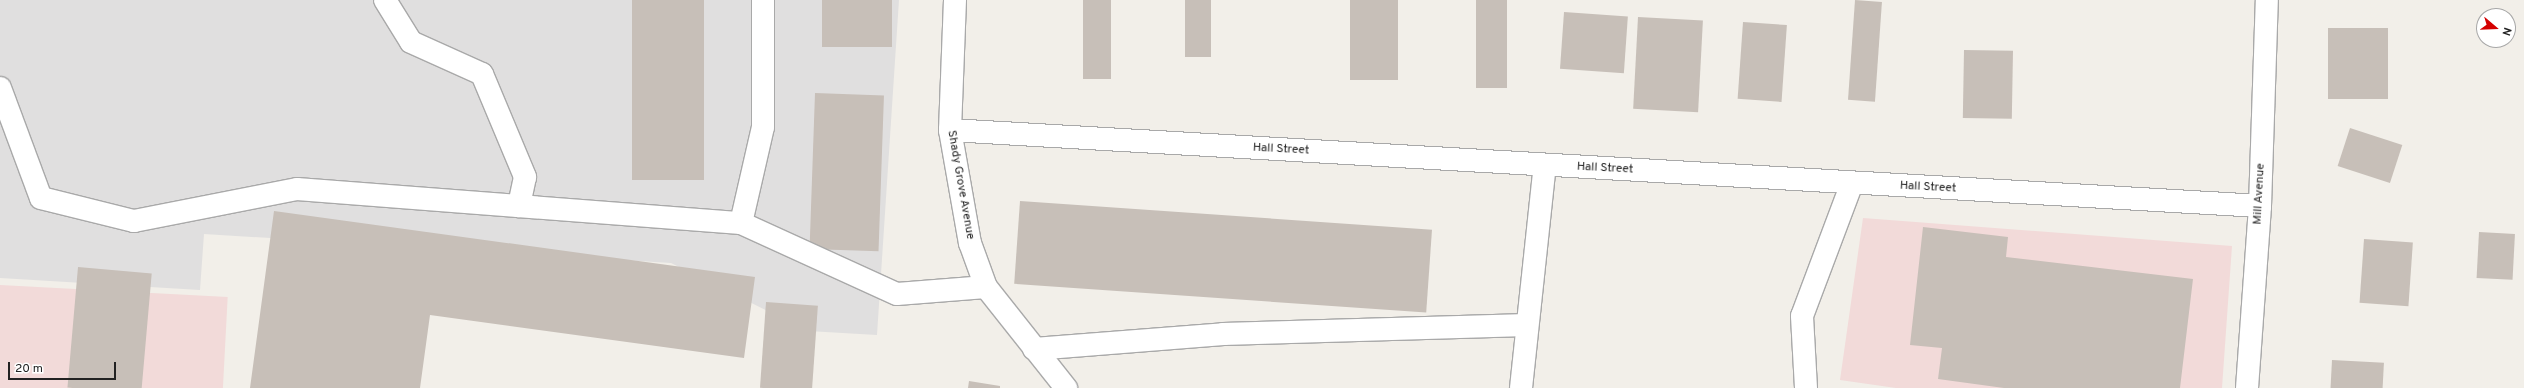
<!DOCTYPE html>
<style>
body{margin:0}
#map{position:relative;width:2524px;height:388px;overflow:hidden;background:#f2efe9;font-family:Overpass,sans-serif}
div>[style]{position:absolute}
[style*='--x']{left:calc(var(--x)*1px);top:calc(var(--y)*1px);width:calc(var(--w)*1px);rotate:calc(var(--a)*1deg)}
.residential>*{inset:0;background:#e0dfdf}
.commercial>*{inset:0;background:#f2dad9;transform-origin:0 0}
.building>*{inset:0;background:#c7bfb8;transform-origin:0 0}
.roads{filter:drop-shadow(1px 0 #a9a9a9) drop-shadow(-1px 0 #a9a9a9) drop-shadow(0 1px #a9a9a9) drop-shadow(0 -1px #a9a9a9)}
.minor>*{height:22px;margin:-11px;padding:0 11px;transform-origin:11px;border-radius:11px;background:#fff}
span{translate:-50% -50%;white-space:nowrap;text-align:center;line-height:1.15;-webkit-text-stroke:3px #fff;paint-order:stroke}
.street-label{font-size:12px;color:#222}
.north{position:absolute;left:2476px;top:8px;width:40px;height:40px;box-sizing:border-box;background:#fff;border:1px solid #a7a7a7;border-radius:50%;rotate:109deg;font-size:11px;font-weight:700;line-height:16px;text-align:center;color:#222}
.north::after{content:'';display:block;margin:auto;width:14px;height:18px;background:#d40000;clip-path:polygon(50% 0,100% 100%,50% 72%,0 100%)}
.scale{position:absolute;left:8px;top:362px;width:108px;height:18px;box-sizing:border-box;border:2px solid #222;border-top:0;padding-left:5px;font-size:12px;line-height:14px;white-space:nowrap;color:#222;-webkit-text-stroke:3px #fff;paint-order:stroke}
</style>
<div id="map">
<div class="residential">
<i style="clip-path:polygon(0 0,899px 0,877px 335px,808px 331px,671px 263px,204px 234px,200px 290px,0 278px)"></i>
</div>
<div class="commercial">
<i style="clip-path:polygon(1863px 218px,2232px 246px,2222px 388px,1896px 388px,1840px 380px)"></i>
<i style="left:0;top:285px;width:228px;height:103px;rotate:3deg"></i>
</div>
<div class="building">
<i style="left:632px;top:0;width:72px;height:180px"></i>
<i style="left:822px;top:0;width:70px;height:47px"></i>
<i style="left:1083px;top:0;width:28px;height:79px"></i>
<i style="left:1185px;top:0;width:26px;height:57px"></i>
<i style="left:1350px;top:0;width:48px;height:80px"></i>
<i style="left:1476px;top:0;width:31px;height:88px"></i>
<i style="left:1855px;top:0;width:27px;height:100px;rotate:4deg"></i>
<i style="left:1564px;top:12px;width:64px;height:57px;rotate:4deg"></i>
<i style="left:1638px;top:17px;width:65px;height:92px;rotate:3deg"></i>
<i style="left:1743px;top:22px;width:44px;height:77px;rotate:4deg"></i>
<i style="left:2328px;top:28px;width:60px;height:71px"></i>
<i style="left:1964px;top:50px;width:49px;height:68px;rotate:1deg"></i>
<i style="left:815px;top:93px;width:69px;height:156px;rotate:2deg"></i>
<i style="left:2350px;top:128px;width:55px;height:40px;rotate:18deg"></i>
<i style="left:1020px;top:201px;width:413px;height:83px;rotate:4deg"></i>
<i style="clip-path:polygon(274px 211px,755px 277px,744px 358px,430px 315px,420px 388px,250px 388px)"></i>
<i style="clip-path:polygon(1923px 227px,2008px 237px,2006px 257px,2193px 279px,2180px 388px,2004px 388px,1938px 379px,1942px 348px,1910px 345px)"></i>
<i style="left:2479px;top:232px;width:36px;height:46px;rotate:3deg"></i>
<i style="left:2364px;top:239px;width:49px;height:64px;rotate:4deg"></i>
<i style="left:78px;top:267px;width:74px;height:121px;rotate:5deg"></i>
<i style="left:766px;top:302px;width:52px;height:86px;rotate:4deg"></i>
<i style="left:2332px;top:360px;width:52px;height:28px;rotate:3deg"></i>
<i style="clip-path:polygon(969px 381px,1000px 386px,1000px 388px,968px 388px)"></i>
</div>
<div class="roads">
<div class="minor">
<i style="--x:385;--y:0;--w:49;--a:58.2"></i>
<i style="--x:411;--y:42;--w:78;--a:24.3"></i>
<i style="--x:482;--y:74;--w:112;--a:67.3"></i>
<i style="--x:525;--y:177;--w:30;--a:102"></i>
<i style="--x:955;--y:0;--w:130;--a:92.2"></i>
<i style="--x:950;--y:130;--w:115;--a:80"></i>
<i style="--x:970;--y:243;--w:47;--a:70"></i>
<i style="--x:986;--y:287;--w:129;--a:51.6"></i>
<i style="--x:0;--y:88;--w:117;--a:69.6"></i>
<i style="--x:41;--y:198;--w:96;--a:13.9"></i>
<i style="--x:134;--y:221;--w:166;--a:-11.1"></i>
<i style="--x:297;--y:189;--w:445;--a:4.4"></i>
<i style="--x:741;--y:223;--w:171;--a:24.5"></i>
<i style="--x:897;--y:294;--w:89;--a:-4.5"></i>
<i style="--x:950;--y:130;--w:1312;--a:3.32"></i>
<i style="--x:741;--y:223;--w:98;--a:-77.1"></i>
<i style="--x:763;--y:127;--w:127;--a:-90"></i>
<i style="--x:1034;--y:349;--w:190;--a:-4.5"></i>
<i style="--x:1223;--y:334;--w:304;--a:-1.7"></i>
<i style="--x:1521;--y:388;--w:224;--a:-83.9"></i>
<i style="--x:1806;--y:388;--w:72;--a:-93.2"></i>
<i style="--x:1802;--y:316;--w:142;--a:-69.4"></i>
<i style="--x:2247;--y:388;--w:182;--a:-85.9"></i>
<i style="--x:2260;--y:206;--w:206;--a:-88.1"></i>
</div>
</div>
<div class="street-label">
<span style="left:1281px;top:150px;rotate:3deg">Hall Street</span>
<span style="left:1605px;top:169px;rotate:3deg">Hall Street</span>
<span style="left:960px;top:185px;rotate:80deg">Shady Grove Avenue</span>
<span style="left:1928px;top:188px;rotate:3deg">Hall Street</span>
<span style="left:2260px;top:194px;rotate:-87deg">Mill Avenue</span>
</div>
<div class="north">N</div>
<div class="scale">20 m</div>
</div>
